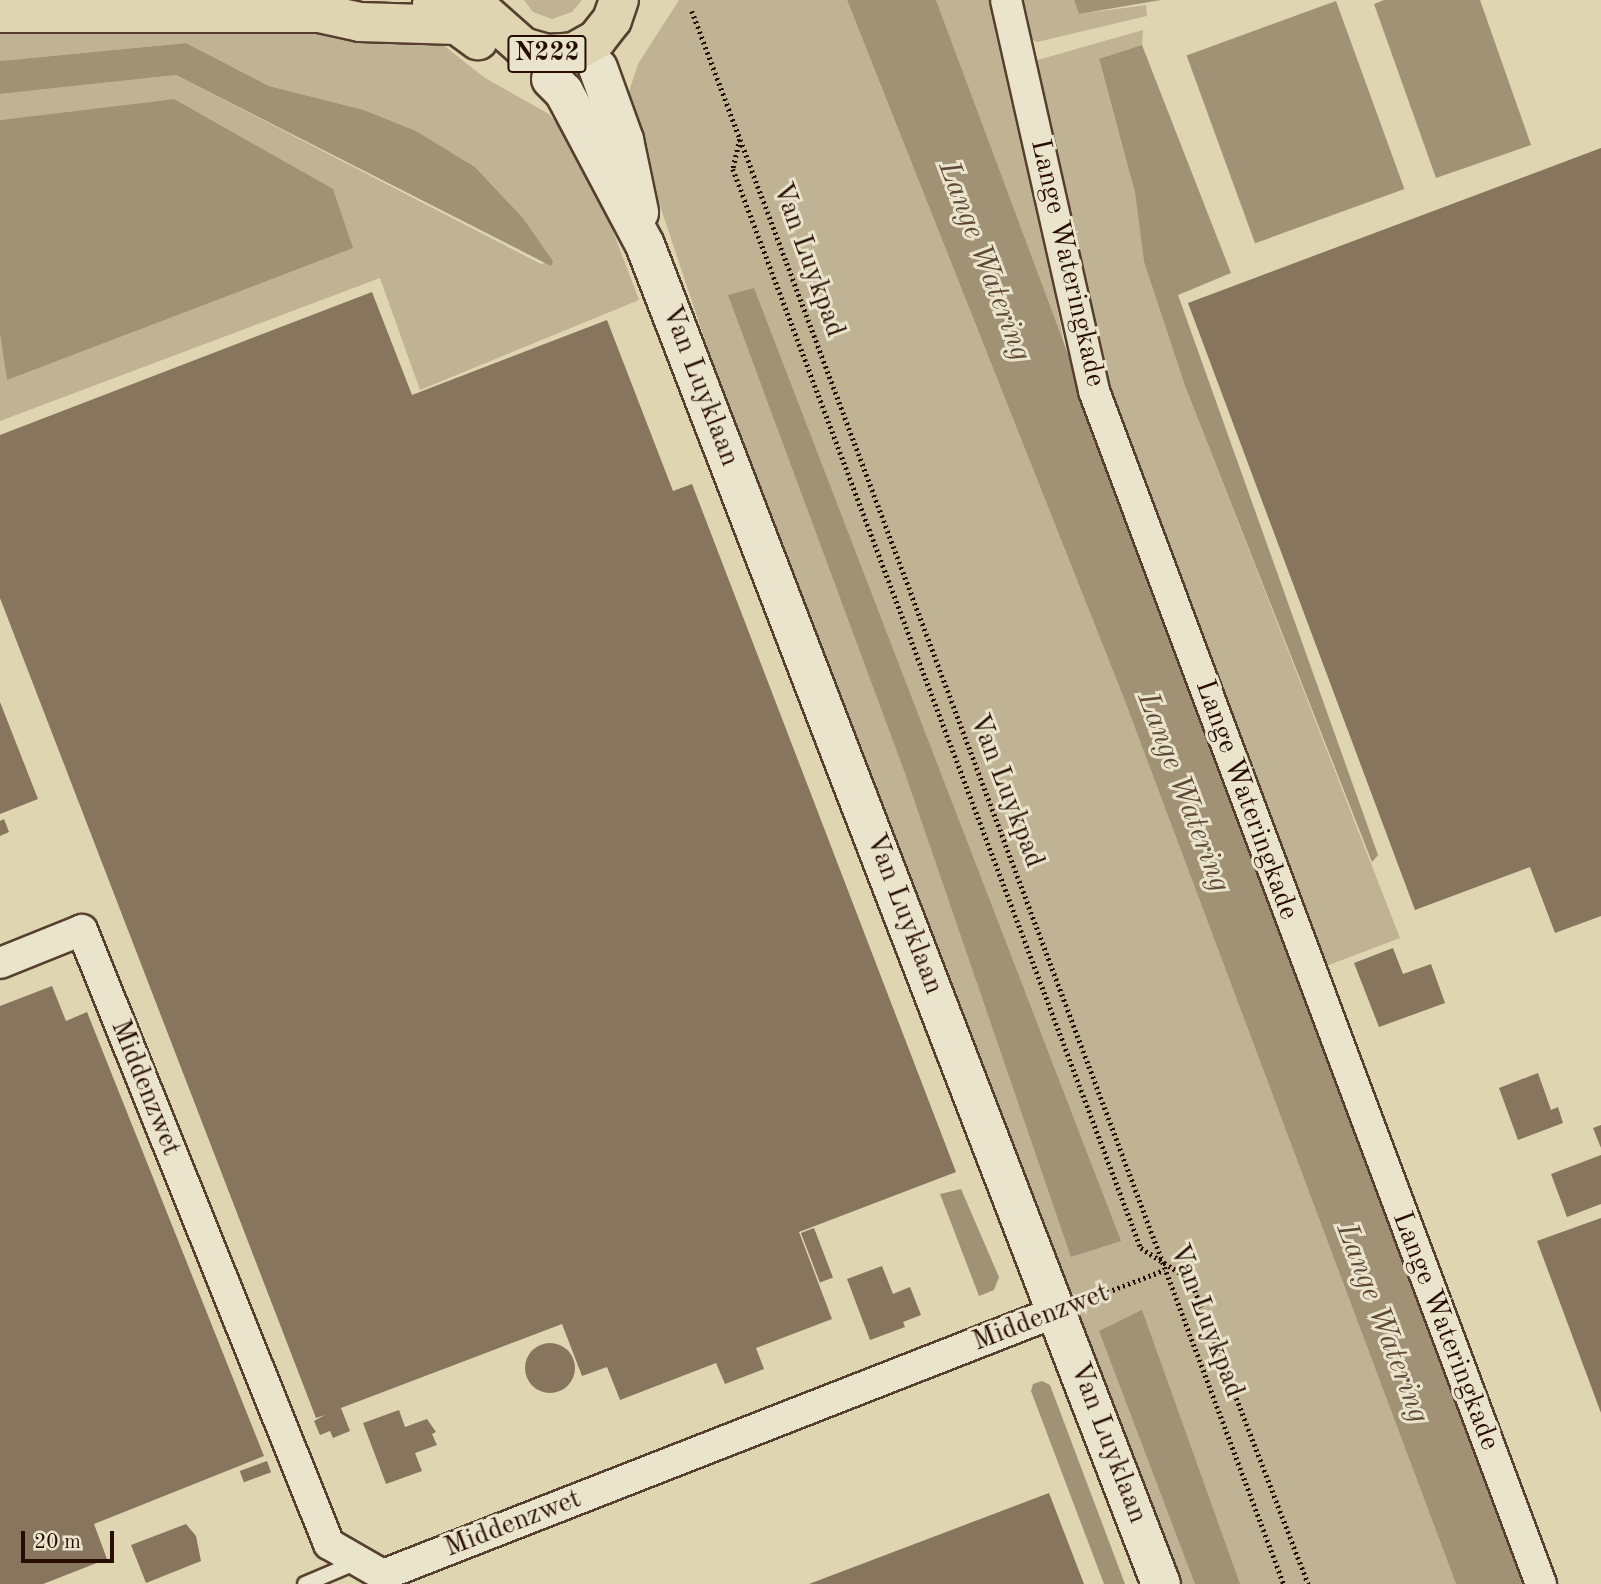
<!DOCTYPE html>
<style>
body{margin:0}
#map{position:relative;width:1601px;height:1584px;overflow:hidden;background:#dfd5b0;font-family:"Old Standard TT",serif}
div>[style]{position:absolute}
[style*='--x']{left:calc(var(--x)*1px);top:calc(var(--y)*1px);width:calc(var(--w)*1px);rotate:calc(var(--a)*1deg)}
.green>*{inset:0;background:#c0b393}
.water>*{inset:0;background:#a19175;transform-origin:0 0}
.building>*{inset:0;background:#88755d;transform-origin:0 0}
.round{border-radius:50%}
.path>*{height:4.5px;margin-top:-2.25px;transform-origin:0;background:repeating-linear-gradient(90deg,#290d03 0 2px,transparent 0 5.5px)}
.roads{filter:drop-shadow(2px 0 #563f2e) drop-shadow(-2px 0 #563f2e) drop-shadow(0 2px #563f2e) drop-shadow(0 -2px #563f2e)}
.lane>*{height:14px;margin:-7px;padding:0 7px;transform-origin:7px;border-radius:7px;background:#eae4cc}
.street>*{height:30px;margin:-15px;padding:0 15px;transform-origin:15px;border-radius:15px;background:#eae4cc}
.secondary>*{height:38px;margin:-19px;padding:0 19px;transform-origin:19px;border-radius:19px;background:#eae4cc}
.primary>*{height:38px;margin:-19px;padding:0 19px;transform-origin:19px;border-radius:19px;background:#dfd5b0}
span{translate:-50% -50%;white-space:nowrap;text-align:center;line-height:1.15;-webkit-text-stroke:6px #eae4cc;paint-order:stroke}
.shield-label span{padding:2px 5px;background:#eae4cc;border:2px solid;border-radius:5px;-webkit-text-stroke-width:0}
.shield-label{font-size:26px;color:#290d03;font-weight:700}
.street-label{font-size:28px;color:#290d03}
.water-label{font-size:30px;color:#5f4836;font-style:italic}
.scale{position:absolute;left:21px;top:1531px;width:93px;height:32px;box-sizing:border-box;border:4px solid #290d03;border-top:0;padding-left:9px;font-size:21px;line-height:24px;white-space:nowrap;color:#290d03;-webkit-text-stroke:5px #eae4cc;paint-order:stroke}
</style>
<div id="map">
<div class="green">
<i style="clip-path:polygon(524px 0,582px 0,572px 12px,552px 19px,533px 12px)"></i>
<i style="clip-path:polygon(679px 0,847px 0,1123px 696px,1456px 1584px,1167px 1584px,734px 427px,630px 116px,627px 98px,638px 64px)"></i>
<i style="clip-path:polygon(936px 0,997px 0,1068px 363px,1012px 208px)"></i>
<i style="clip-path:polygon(1019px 0,1074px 0,1079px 14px,1146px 5px,1147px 16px,1037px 42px,1027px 37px)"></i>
<i style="clip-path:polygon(0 28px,415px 36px,438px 41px,485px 78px,549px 114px,567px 136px,605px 210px,639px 300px,420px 390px,380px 278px,0 421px,0 334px,7px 379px,174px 99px,0 120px,0 94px,176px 75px,541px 264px,553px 261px,523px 218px,475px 167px,416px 131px,364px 110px,269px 86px,186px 43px,0 61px)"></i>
<i style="clip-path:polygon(1143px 30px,1142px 45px,1099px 60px,1135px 193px,1144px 262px,1185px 386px,1400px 938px,1321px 968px,1101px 382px,1034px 61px)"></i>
</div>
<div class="water">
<i style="clip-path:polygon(847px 0,936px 0,1526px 1584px,1456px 1584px,1123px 696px)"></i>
<i style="clip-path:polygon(1074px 0,1161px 0,1079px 14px)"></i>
<i style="clip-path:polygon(1384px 0,1480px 0,1531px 145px,1436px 178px,1374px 4px)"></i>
<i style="left:1336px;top:1px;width:200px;height:159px;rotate:70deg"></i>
<i style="clip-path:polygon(186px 43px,269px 86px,364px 110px,416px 131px,475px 167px,523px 218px,553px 261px,551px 266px,176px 75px,0 94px,0 61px)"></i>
<i style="clip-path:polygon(1142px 45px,1231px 273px,1178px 295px,1378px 855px,1372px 862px,1185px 386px,1144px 262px,1135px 193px,1099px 59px)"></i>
<i style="clip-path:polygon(174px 99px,333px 189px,353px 248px,7px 380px,0 334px,0 120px)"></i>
<i style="clip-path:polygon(754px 288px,1121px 1241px,1071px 1257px,906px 776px,728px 295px)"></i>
<i style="clip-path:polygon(961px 1189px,999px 1277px,994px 1290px,979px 1296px,940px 1194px)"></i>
<i style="clip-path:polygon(1142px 1310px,1240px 1584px,1195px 1584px,1099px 1331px)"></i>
<i style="clip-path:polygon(1042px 1381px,1050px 1385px,1125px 1584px,1104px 1584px,1031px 1391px,1033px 1384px)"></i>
</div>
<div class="building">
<i style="clip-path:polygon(1601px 148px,1601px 916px,1555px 933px,1530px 867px,1415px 910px,1188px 303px)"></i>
<i style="clip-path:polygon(372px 292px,412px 395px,607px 320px,673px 491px,692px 484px,956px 1172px,799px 1232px,832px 1319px,756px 1348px,764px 1369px,725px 1384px,716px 1363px,620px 1400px,607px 1367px,582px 1376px,562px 1324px,341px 1408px,350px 1431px,333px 1438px,330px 1431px,320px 1435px,314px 1421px,325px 1415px,316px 1418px,0 598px,0 435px)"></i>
<i style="clip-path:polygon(0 702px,38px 799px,0 814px)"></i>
<i style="clip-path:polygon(4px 819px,9px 832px,0 836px,0 821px)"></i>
<i style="clip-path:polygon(1393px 948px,1403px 974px,1431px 964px,1445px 1003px,1379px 1027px,1354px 963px)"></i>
<i style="clip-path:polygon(52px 986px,66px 1021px,87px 1012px,264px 1456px,94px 1524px,107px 1559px,43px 1584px,0 1584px,0 1006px)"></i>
<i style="clip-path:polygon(1538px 1073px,1551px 1110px,1558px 1107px,1563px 1123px,1518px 1140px,1499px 1088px)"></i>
<i style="clip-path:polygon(1601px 1125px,1601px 1148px,1593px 1128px)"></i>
<i style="clip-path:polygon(1601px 1155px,1601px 1204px,1567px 1217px,1551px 1174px)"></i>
<i style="clip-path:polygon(1601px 1218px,1601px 1413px,1537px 1241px)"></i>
<i style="left:814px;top:1228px;width:53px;height:14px;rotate:69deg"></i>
<i style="clip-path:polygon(882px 1266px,893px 1294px,910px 1287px,921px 1315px,903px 1322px,905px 1327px,870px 1340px,847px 1279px)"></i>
<i class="round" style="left:525px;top:1343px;width:50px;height:50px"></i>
<i style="clip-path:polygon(399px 1410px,405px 1427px,427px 1419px,436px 1432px,432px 1434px,437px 1445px,415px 1453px,422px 1471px,386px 1484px,363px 1423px)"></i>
<i style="left:267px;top:1461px;width:12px;height:29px;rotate:70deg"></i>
<i style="clip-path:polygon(1049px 1493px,1084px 1584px,809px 1584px)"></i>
<i style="clip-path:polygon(186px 1524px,196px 1536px,201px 1561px,146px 1583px,131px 1545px)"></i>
</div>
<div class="path">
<i style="--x:692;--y:11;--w:1681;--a:69.38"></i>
<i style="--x:740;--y:139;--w:31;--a:103"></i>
<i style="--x:733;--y:169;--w:1154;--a:69.29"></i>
<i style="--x:1141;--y:1248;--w:59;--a:32.6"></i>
<i style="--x:1191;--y:1280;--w:326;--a:68.9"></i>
<i style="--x:1087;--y:1300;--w:83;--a:-21.3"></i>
</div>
<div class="roads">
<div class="lane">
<i style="--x:305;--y:1584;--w:56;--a:-22.9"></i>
</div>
<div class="street">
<i style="--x:1006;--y:0;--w:401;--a:77.3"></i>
<i style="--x:1094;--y:391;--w:1274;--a:69.46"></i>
<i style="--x:0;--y:963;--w:88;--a:-21.9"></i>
<i style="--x:82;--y:930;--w:662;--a:68.09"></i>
<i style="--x:329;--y:1544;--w:62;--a:29.9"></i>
<i style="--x:383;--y:1575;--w:725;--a:-21.36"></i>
</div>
<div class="secondary">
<i style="--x:598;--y:68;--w:77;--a:70.1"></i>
<i style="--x:624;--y:140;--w:74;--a:78.2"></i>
<i style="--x:551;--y:79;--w:18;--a:45"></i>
<i style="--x:564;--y:92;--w:173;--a:62.1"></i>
<i style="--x:645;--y:245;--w:1435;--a:68.93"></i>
</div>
<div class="primary">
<i style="--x:432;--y:4;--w:48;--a:5.9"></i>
<i style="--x:480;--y:9;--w:57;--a:41.5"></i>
<i style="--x:523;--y:47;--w:26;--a:16"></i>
<i style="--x:548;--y:54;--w:26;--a:-4"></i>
<i style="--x:574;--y:52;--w:26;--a:-29"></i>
<i style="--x:597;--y:39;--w:24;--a:-52"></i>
<i style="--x:612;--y:20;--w:21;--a:-71"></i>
<i style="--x:0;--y:13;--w:319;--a:0"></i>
<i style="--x:319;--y:13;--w:42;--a:12.4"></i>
<i style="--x:360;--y:22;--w:97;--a:1.8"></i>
<i style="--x:457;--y:25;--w:26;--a:36"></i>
</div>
</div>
<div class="shield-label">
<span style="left:547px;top:54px">N222</span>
</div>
<div class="street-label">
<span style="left:808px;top:260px;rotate:70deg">Van Luykpad</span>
<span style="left:1067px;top:263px;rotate:77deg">Lange Wateringkade</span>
<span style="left:700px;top:386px;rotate:69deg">Van Luyklaan</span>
<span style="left:1006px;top:791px;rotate:69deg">Van Luykpad</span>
<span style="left:1246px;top:800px;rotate:70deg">Lange Wateringkade</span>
<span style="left:904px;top:914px;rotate:69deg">Van Luyklaan</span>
<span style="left:145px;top:1088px;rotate:68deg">Middenzwet</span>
<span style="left:1041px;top:1318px;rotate:-21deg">Middenzwet</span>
<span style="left:1206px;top:1321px;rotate:69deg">Van Luykpad</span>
<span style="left:1445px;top:1331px;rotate:69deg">Lange Wateringkade</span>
<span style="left:1108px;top:1443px;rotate:69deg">Van Luyklaan</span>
<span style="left:513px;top:1524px;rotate:-21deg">Middenzwet</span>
</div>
<div class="water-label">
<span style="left:984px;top:261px;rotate:69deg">Lange Watering</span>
<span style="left:1183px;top:792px;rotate:69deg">Lange Watering</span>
<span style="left:1382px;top:1323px;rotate:69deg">Lange Watering</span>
</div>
<div class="scale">20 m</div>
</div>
